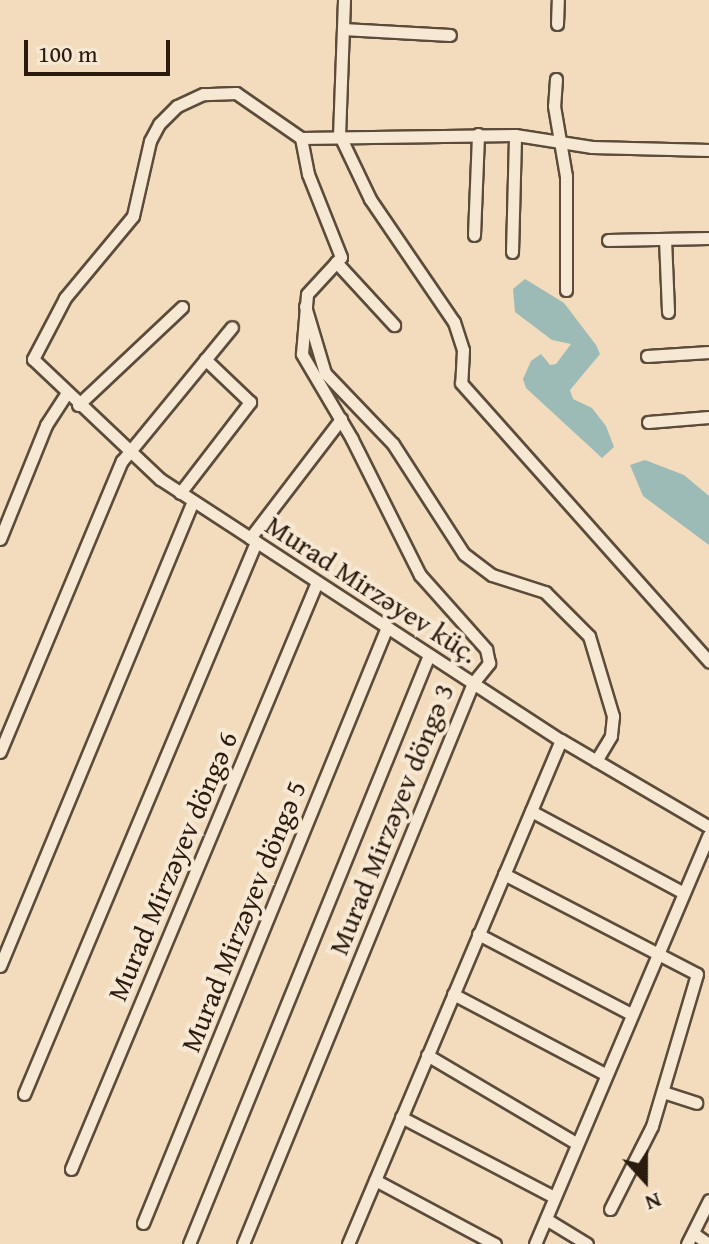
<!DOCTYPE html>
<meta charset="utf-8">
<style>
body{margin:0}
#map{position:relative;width:709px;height:1244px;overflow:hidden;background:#f2dcbd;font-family:"Gentium Book Plus",serif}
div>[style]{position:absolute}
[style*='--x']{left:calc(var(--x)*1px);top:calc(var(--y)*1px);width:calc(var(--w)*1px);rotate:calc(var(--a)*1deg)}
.water>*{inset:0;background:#9cbab6}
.roads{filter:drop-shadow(2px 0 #5c4b3a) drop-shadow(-2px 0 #5c4b3a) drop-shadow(0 2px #5c4b3a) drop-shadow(0 -2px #5c4b3a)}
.minor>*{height:11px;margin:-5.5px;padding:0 5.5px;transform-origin:5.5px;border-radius:5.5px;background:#f7e8d4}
span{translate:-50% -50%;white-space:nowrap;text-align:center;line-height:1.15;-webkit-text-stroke:8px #f7e8d4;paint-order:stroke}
.street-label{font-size:28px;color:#2a1b0e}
.north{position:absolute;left:605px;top:1140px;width:80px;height:80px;-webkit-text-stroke:6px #f7e8d4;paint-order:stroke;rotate:159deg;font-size:22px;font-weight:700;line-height:32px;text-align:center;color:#2a1b0e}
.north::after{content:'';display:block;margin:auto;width:28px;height:36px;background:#2a1b0e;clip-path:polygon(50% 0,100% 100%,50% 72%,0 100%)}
.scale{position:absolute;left:24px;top:40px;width:146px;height:36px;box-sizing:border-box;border:4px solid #2a1b0e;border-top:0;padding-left:10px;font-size:24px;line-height:28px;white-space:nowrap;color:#2a1b0e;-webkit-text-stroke:6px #f7e8d4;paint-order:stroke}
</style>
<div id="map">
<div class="water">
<i style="clip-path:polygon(525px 279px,564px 303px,596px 345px,600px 354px,570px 390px,573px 399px,592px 408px,606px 426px,614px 447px,602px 458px,526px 388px,523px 379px,531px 361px,541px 354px,550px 365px,556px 364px,571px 344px,552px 340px,515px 312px,513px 289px)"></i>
<i style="clip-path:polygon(645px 460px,684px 475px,709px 496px,709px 545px,643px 496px,630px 465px)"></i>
</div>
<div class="roads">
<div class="minor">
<i style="--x:344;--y:0;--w:134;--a:92.1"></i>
<i style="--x:339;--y:134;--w:72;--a:64.5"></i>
<i style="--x:370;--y:199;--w:149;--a:55.7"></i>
<i style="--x:454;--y:322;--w:29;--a:72"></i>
<i style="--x:463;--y:350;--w:33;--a:93"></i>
<i style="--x:461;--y:383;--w:373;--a:48.3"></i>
<i style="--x:557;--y:24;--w:24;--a:-88"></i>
<i style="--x:343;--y:29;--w:107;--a:3.2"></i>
<i style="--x:556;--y:79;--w:27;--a:94"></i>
<i style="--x:554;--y:106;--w:71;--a:80.3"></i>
<i style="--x:566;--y:176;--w:114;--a:90"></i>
<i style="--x:709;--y:150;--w:117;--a:-178.5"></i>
<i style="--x:592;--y:147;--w:78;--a:-171.1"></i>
<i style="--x:515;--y:135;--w:214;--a:179.2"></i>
<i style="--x:301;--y:138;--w:79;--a:-145.3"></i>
<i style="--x:236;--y:93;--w:33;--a:178"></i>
<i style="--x:203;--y:94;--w:29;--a:155"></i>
<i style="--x:177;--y:106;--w:25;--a:135"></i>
<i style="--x:159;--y:124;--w:19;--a:118"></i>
<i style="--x:150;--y:141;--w:77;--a:102.8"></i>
<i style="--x:133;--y:216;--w:107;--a:129.7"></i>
<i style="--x:65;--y:298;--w:69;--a:117.7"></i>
<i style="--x:33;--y:359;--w:175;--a:43.4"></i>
<i style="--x:160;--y:479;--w:478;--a:33.1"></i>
<i style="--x:561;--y:740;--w:172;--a:30.4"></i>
<i style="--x:474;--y:235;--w:101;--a:-87.7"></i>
<i style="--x:665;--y:239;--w:73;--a:87.6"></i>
<i style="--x:608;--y:240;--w:101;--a:-1.1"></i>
<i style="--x:512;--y:252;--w:117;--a:-88.5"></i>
<i style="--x:336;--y:262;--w:86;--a:47.4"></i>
<i style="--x:305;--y:306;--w:70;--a:73.4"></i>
<i style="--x:325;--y:373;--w:98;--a:46.2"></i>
<i style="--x:393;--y:444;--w:131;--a:57.2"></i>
<i style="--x:464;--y:554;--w:35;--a:37"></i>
<i style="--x:492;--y:575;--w:56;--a:17.8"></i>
<i style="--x:545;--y:592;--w:62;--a:45"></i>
<i style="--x:589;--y:636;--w:84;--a:73.3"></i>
<i style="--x:613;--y:716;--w:20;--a:96"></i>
<i style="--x:611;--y:736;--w:29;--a:121"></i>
<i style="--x:647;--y:356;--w:62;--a:-3.7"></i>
<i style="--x:78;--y:405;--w:143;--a:-43.3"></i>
<i style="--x:648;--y:422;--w:61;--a:-4.7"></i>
<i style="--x:180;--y:493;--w:115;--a:-52.4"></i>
<i style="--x:250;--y:402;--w:62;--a:-136.3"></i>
<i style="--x:250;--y:538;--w:150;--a:-52.6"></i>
<i style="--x:0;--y:539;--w:123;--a:-68"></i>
<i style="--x:46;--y:425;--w:37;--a:-57"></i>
<i style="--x:0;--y:752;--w:316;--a:-67.3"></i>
<i style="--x:122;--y:461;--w:173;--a:-50.6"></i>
<i style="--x:531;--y:811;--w:171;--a:28.2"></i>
<i style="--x:504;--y:874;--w:217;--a:27.4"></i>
<i style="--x:697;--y:974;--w:159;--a:106.5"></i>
<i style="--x:652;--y:1126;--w:93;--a:116.8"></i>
<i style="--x:478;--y:934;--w:173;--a:27.6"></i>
<i style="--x:0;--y:966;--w:503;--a:-67.46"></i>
<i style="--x:453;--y:994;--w:172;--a:27.8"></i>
<i style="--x:427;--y:1055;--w:173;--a:30.6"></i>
<i style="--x:663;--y:1092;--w:35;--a:18"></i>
<i style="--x:24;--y:1094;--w:599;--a:-67.2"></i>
<i style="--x:401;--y:1117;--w:173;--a:27.6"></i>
<i style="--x:71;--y:1169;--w:636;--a:-67.26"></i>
<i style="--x:375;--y:1180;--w:136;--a:28.1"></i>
<i style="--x:546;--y:1219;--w:48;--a:31.4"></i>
<i style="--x:143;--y:1223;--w:644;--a:-67.74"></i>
<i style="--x:693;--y:1233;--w:19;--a:35"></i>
<i style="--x:189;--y:1244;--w:636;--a:-67.83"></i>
<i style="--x:243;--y:1244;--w:606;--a:-67.71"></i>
<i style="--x:473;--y:683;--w:26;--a:-51"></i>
<i style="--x:489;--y:663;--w:14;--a:-102"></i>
<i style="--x:486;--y:649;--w:99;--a:-131.7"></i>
<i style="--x:420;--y:575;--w:152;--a:-116.6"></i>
<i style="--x:352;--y:439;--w:99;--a:-120.5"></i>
<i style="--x:302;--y:354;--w:60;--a:-85.2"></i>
<i style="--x:307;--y:294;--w:50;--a:-47.4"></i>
<i style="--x:341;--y:257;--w:89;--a:-111.7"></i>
<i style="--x:308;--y:174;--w:37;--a:-101"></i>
<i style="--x:348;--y:1244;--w:547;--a:-67.09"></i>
<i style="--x:535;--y:1244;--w:444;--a:-67"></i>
<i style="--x:687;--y:1244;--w:49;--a:-63.4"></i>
</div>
</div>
<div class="street-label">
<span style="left:372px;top:589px;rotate:33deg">Murad Mirzəyev küç.</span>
<span style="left:391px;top:819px;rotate:-68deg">Murad Mirzəyev döngə 3</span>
<span style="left:172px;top:866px;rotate:-67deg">Murad Mirzəyev döngə 6</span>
<span style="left:243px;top:916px;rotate:-68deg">Murad Mirzəyev döngə 5</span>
</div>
<div class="north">N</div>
<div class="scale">100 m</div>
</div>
